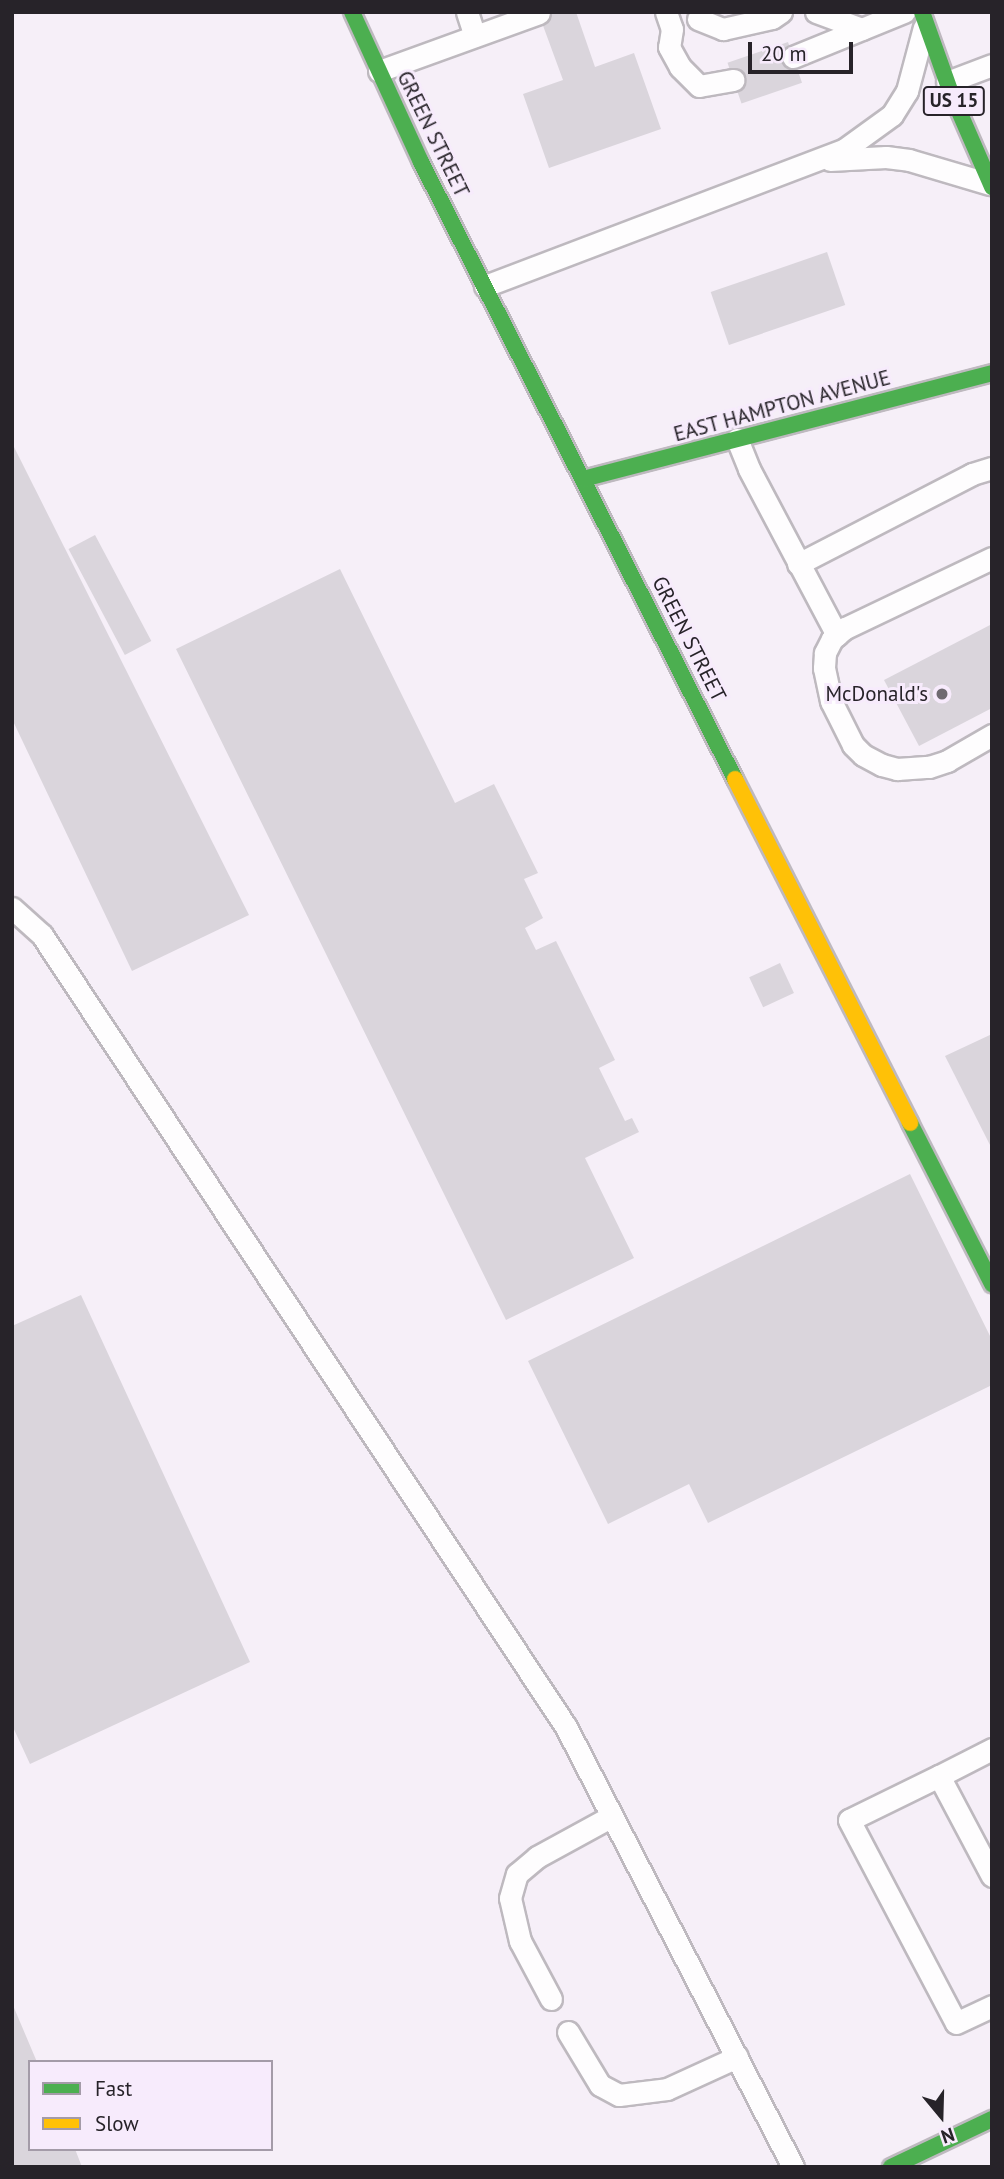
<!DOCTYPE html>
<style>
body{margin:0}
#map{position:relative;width:1004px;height:2179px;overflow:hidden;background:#f6eff8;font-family:"PT Sans",sans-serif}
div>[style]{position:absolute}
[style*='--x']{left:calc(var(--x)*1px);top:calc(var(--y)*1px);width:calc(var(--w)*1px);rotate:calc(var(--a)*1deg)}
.building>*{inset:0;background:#dad5dc;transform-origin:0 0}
.roads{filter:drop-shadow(2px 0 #beb9bf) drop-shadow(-2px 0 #beb9bf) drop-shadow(0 2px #beb9bf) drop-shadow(0 -2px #beb9bf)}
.lane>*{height:21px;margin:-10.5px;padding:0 10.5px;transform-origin:10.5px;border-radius:10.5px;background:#fefdfe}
.fast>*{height:16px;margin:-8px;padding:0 8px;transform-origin:8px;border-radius:8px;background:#4caf50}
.slow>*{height:16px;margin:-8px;padding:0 8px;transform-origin:8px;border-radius:8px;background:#ffc107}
.dots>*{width:19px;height:19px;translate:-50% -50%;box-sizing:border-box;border:4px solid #f7ebfc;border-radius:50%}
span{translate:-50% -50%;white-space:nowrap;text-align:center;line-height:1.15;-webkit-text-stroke:6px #f7ebfc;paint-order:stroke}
.shield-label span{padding:2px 5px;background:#f7ebfc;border:2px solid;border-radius:5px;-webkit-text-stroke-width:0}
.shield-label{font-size:19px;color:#272329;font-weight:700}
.street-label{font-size:21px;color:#272329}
.poi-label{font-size:21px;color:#272329}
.right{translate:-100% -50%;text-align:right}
.frame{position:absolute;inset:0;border:14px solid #272329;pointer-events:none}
.legend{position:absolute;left:28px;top:2060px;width:245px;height:91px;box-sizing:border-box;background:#f7ebfc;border:2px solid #a49ba8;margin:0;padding:9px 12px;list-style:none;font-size:21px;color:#272329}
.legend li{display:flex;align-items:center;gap:14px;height:35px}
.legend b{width:35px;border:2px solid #a49ba8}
.north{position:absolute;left:906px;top:2081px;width:70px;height:70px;-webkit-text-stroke:5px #f7ebfc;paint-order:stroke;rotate:161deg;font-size:19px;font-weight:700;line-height:28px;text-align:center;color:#272329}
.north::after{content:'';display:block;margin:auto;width:24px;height:32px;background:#272329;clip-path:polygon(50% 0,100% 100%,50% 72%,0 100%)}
.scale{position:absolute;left:748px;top:42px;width:105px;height:32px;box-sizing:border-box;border:4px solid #272329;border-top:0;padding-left:9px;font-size:21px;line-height:24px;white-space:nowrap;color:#272329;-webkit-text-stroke:5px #f7ebfc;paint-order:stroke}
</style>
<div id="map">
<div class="building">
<i style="clip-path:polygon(538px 12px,576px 12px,595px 67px,634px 53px,661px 129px,549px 168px,523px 94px,563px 80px)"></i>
<i style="left:788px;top:42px;width:43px;height:64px;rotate:71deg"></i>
<i style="left:827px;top:252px;width:56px;height:123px;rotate:71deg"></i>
<i style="clip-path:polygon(12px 443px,249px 915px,132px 971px,12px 719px)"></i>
<i style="left:95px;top:535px;width:120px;height:30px;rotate:62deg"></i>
<i style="clip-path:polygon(340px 569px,455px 803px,494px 784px,538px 873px,524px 879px,543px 918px,525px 928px,536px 950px,556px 941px,615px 1060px,599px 1068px,625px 1121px,632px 1118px,639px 1132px,585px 1158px,634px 1258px,506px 1320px,176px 649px)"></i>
<i style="clip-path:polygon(992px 624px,992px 708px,919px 746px,884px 680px)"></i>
<i style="left:780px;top:963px;width:33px;height:34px;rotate:65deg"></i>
<i style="clip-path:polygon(992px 1034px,992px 1149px,945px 1056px)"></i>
<i style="clip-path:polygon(910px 1174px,992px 1340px,992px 1385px,708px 1523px,689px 1484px,608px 1524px,528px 1361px)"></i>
<i style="clip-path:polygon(81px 1295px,250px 1662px,30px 1764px,12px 1725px,12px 1326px)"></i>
<i style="clip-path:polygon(12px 2003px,37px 2062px,30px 2062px,30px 2149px,75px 2149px,82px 2167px,12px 2167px)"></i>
</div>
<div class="roads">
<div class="lane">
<i style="--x:467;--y:12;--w:25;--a:72"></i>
<i style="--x:666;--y:12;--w:18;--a:71"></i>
<i style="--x:672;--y:29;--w:18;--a:99"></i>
<i style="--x:669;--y:47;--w:23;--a:61"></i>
<i style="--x:680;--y:67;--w:27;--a:45"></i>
<i style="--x:699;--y:86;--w:35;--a:-10"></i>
<i style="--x:816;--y:12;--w:49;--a:20.3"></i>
<i style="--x:698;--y:19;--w:27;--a:22"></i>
<i style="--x:723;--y:29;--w:50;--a:-12.7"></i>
<i style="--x:772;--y:18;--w:11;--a:-34"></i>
<i style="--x:793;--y:57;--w:120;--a:-22.1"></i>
<i style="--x:379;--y:71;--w:170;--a:-19.9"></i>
<i style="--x:947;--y:82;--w:48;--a:-20.7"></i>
<i style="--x:830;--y:160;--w:56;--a:-3.1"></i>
<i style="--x:886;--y:157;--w:23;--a:7"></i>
<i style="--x:909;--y:160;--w:84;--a:16.5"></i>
<i style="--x:485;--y:286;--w:385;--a:-20.8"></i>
<i style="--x:845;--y:149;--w:58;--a:-35.9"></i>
<i style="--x:892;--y:115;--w:28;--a:-58"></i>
<i style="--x:907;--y:91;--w:66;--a:-75.1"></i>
<i style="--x:737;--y:439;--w:32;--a:68"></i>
<i style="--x:749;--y:469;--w:188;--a:62.1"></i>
<i style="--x:992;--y:558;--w:163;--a:154.5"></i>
<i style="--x:845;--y:628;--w:17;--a:140"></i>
<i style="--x:832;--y:639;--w:16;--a:117"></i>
<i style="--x:825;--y:653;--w:15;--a:94"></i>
<i style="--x:824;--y:668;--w:34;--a:78"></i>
<i style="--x:831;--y:701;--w:49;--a:63.4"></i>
<i style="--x:853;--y:745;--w:14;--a:45"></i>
<i style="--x:863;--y:755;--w:21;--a:28"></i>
<i style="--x:882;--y:765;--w:16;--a:15"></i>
<i style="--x:897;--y:769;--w:32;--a:-4"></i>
<i style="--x:929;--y:767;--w:19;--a:-18"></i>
<i style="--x:947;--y:761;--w:52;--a:-30"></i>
<i style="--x:798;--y:564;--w:196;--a:-27.3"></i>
<i style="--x:972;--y:474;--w:21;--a:-17"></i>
<i style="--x:12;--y:908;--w:40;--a:42"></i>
<i style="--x:42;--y:935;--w:950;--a:56.51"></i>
<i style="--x:566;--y:1727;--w:495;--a:62.7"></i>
<i style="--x:992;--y:1749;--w:59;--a:153"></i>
<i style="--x:939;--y:1776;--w:113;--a:62.1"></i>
<i style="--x:939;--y:1776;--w:100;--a:153.9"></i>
<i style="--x:849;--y:1820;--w:229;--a:62.2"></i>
<i style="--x:956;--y:2023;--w:40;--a:-25"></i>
<i style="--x:551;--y:1999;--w:66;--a:-118.1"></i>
<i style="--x:520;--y:1941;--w:44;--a:-103.1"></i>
<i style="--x:510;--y:1898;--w:25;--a:-74"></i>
<i style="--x:517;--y:1874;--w:26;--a:-40"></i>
<i style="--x:537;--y:1857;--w:85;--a:-28.7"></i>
<i style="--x:568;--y:2032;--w:62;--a:58.9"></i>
<i style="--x:600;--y:2085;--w:21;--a:28"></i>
<i style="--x:619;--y:2095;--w:48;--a:-7.1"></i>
<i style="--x:667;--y:2089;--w:77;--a:-24.6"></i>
</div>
<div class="fast">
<i style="--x:352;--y:12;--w:165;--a:65.3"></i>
<i style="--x:421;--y:162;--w:692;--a:63.03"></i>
<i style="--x:922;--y:12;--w:86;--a:70.3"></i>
<i style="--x:951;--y:93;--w:103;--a:66.4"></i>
<i style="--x:583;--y:479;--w:423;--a:-14.5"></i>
<i style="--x:910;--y:1123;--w:181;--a:63"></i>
<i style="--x:891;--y:2167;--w:112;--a:-25.4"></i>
</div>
<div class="slow">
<i style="--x:735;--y:779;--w:386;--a:63"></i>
</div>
</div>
<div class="dots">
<i style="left:942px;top:694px;background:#6f6a71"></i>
</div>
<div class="shield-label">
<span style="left:954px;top:101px">US 15</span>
</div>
<div class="street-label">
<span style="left:433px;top:134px;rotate:64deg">GREEN STREET</span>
<span style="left:782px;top:406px;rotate:-15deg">EAST HAMPTON AVENUE</span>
<span style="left:689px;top:639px;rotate:63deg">GREEN STREET</span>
</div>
<div class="poi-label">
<span class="right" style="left:928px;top:694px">McDonald's</span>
</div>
<div class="frame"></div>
<ul class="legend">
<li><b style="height:9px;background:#4caf50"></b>Fast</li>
<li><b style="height:9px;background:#ffc107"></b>Slow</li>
</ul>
<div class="north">N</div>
<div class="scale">20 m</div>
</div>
